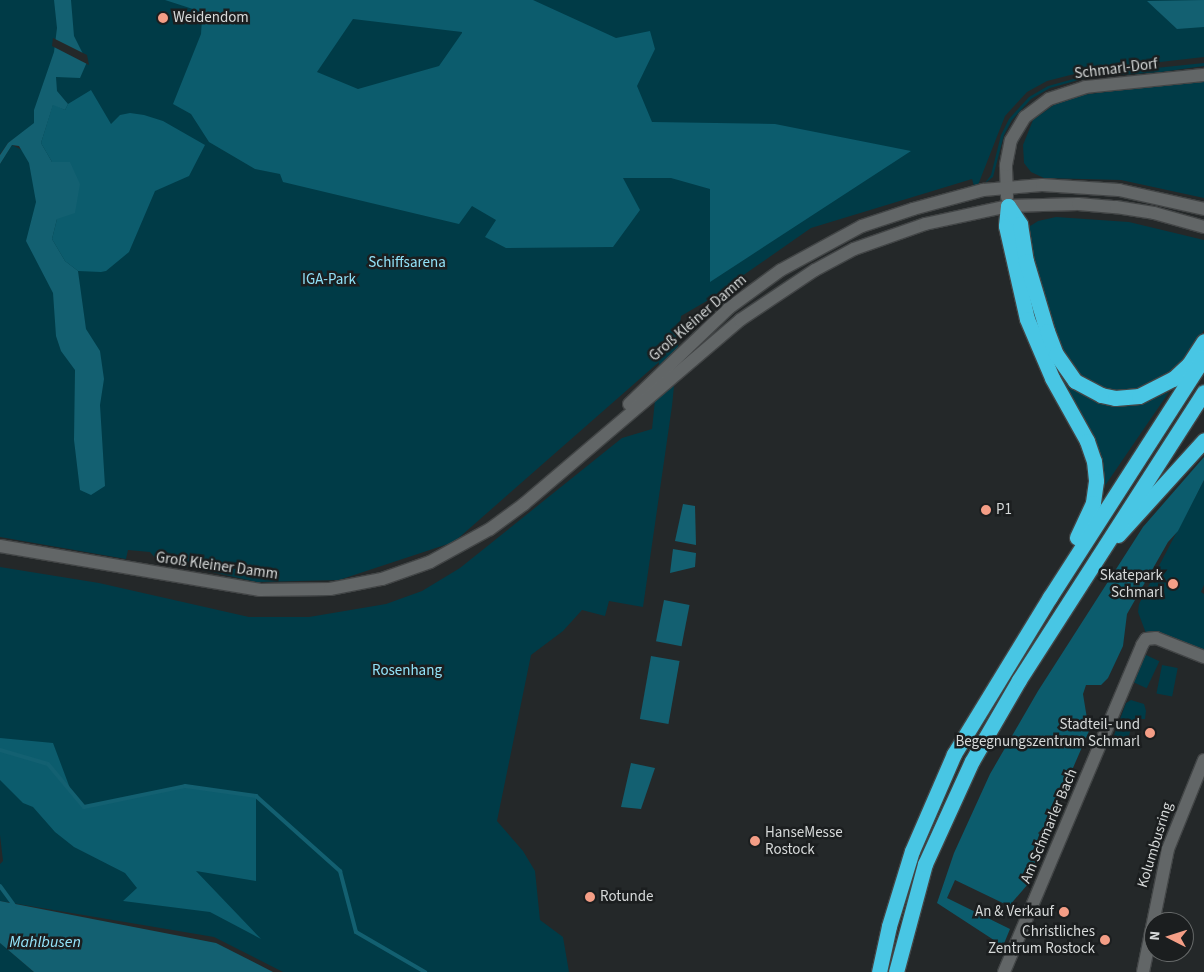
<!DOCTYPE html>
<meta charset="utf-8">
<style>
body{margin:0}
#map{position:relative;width:1204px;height:972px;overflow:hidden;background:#242829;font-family:"Source Sans 3",sans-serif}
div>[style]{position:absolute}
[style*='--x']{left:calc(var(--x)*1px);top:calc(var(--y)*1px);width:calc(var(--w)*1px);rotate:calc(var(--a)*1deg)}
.green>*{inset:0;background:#003b47;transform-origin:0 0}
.forest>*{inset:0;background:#0c5c6d}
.water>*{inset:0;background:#136071;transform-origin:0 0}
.pier>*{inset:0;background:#242829}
.stream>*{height:4px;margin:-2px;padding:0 2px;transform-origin:2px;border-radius:2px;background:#136071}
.roads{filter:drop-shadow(1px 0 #424546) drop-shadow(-1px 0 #424546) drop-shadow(0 1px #424546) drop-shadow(0 -1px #424546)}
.minor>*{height:12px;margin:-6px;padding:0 6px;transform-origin:6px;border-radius:6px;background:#626667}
.highway>*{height:15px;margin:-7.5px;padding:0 7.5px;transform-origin:7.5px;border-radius:7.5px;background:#48c6e4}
.dots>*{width:14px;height:14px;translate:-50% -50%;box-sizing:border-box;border:2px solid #1b1e1f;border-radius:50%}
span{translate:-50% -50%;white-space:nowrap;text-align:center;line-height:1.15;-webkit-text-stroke:5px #1b1e1f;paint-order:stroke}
.poi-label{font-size:15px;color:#d6d9d9}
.left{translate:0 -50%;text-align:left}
.right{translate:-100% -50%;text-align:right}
.street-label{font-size:15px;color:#d6d9d9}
.park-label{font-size:15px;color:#92e2f8}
.water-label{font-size:16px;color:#95e5fb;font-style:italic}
.north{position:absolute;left:1144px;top:912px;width:50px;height:50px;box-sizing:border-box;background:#1b1e1f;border:1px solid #666969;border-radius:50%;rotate:275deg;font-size:14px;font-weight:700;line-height:20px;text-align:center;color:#d6d9d9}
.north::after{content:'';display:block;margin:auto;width:18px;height:22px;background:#f49e86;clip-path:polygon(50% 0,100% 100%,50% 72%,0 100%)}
</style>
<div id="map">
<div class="green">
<i style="clip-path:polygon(0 0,1204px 0,1204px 57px,1090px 70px,1047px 81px,1027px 92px,1005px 116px,978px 185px,974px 186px,972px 179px,811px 228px,705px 302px,681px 316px,672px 406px,643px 607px,609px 601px,605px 616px,582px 610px,563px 631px,531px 655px,497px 821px,523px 851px,535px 871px,540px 920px,563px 937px,569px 972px,283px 972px,214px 937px,0 901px,0 864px,3px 861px,0 835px,0 567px,99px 583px,249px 617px,309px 617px,386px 604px,422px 591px,460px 568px,622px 438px,652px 429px,659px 362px,454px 542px,339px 580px,257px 582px,157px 560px,150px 552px,128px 550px,126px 559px,0 537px,0 164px,12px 145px,22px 150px,22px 133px,8px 143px,0 154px)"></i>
<i style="clip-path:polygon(1204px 63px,1204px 66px,1161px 72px,1089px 77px,1050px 88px,1031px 99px,1012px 120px,1004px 135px,993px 177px,985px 183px,991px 175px,1001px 135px,1009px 119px,1029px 97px,1048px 86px,1088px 75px)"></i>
<i style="clip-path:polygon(1204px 80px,1204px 198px,1121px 180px,1044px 178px,1031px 172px,1024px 163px,1023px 145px,1033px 120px,1065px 97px)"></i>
<i style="clip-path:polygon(1056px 217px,1129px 222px,1204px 240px,1204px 330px,1187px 357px,1169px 376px,1136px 390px,1117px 391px,1097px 385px,1079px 373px,1063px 352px,1035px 270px,1027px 228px,1038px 221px)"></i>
<i style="clip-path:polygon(1014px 229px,1050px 354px,1102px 401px,1138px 405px,1169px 392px,1100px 493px,1038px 332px)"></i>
<i style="clip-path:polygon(1204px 480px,1204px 585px,1201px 592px,1204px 594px,1204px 653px,1147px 636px,1138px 612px,1139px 604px)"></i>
<i style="left:1144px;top:654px;width:17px;height:30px;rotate:25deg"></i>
<i style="left:1162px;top:665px;width:16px;height:29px;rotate:11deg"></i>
<i style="clip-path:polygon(1131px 700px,1144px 704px,1146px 711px,1145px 719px,1134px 719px,1126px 745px,1115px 742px,1113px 738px,1126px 703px)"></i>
<i style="clip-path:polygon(0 943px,34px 972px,0 972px)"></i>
</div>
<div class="forest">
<i style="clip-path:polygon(evenodd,165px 0,533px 0,616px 38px,650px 31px,655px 49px,637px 86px,652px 122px,775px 124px,911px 151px,710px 282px,710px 189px,671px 178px,623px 178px,640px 210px,613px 247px,506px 248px,485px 237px,496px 220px,472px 206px,459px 224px,283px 182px,280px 174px,255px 169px,209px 142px,191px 114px,173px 104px,201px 34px,202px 19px,199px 11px,165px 0,353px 19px,462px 32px,462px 33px,439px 66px,358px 89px,317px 72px,353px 19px)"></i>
<i style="clip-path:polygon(91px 90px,111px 124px,120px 115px,130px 113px,144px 115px,163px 121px,205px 145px,189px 176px,155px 191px,129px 252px,106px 271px,101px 272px,78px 271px,65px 261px,52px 239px,57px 219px,52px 162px,41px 143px,53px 104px,65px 110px,68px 104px)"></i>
<i style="clip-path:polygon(1204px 457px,1204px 480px,1178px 531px,1168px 542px,1127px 614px,1123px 646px,1108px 678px,1101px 685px,1086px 685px,1083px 694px,1089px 731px,1050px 821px,1038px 833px,1043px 839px,1028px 884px,1009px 906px,955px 880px,947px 898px,1010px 929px,1003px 946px,937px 903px,954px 853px,990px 774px,1038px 691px,1143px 527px)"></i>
<i style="clip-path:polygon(0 738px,53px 743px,71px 791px,84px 807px,185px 786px,256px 796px,256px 881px,196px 871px,261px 939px,210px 912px,123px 901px,137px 888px,125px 873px,74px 847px,55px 832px,33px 807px,23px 803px,0 780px)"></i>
</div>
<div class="water">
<i style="clip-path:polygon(54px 0,71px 0,74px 36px,87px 62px,80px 78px,56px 77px,57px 91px,68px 104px,65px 110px,53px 105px,41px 143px,52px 162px,70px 162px,80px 184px,75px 213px,57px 219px,52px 239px,65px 261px,78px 271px,86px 329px,100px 351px,104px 379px,100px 405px,105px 486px,91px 495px,80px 490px,74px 440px,75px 370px,61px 351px,56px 336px,53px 293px,26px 241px,36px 202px,29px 163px,19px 146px,12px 145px,0 164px,0 155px,8px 143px,34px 123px,34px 110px,54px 52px,57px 28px)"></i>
<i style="clip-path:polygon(1204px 0,1204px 27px,1177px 29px,1147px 1px)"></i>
<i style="clip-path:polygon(683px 504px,695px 506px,696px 545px,675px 541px)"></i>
<i style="clip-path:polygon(673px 549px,696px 553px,695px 567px,670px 573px)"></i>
<i style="left:664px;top:600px;width:26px;height:42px;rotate:11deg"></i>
<i style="left:651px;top:656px;width:29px;height:64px;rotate:10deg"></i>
<i style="clip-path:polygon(631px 763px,655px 768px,641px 809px,621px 807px)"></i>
<i style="clip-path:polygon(0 901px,216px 943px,273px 972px,34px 972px,0 943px)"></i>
</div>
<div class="pier">
<i style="clip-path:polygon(53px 38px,87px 55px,89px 65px,52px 46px)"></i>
</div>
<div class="stream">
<i style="--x:0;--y:750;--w:50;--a:16.3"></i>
<i style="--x:48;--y:764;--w:56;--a:50.1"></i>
<i style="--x:84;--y:807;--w:103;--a:-11.7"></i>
<i style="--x:185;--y:786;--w:72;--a:8"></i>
<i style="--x:256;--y:796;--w:113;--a:41.8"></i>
<i style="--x:340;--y:871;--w:63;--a:75.3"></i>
<i style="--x:356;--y:932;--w:80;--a:30.1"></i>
<i style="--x:0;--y:886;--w:24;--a:54"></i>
</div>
<div class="roads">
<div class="minor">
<i style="--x:1007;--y:197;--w:32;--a:-92"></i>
<i style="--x:1006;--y:165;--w:25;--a:-79"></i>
<i style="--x:1011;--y:140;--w:27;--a:-59"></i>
<i style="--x:1025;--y:117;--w:30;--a:-37"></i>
<i style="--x:1049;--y:99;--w:38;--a:-18"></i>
<i style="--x:1085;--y:87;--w:120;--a:-5.8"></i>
<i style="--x:629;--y:404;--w:139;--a:-43.8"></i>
<i style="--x:729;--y:308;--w:64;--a:-36.2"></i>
<i style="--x:781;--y:270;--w:92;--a:-28.5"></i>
<i style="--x:862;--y:226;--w:54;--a:-18.4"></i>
<i style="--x:913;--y:209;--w:73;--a:-15.2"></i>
<i style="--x:983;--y:190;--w:59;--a:-4.8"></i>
<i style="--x:1042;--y:185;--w:77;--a:3.7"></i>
<i style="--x:1119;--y:190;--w:87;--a:12.6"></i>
<i style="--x:0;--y:546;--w:264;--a:9.6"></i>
<i style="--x:260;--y:590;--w:70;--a:-0.8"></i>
<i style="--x:330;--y:589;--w:53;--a:-10.9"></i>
<i style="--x:382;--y:579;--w:51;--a:-19.5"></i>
<i style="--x:430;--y:562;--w:68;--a:-28.8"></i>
<i style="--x:490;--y:529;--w:42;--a:-36.3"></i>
<i style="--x:524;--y:504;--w:284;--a:-40.4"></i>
<i style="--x:740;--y:320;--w:90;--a:-33.7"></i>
<i style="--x:815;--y:270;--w:44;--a:-28.3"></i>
<i style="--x:854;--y:249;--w:75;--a:-19.4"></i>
<i style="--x:925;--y:224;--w:85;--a:-12.2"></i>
<i style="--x:1008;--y:206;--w:70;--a:-1.6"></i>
<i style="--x:1078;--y:204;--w:38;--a:5"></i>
<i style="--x:1116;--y:207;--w:38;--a:9"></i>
<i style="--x:1154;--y:213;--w:52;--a:15.6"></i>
<i style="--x:1004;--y:972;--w:355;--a:-67.1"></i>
<i style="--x:1142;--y:645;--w:7;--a:-56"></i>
<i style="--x:1146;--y:639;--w:10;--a:-6"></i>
<i style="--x:1156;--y:638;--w:52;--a:21.6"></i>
<i style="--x:1143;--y:972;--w:126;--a:-78.5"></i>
<i style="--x:1168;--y:849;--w:96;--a:-68"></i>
</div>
<div class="highway">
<i style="--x:1008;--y:206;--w:20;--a:96"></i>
<i style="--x:1006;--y:226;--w:95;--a:77.3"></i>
<i style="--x:1027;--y:319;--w:64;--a:67"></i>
<i style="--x:1052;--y:378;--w:72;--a:60.9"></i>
<i style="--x:1087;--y:441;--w:21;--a:71"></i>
<i style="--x:1094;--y:461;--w:20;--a:84"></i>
<i style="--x:1096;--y:481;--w:22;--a:98"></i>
<i style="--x:1093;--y:503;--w:38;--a:115"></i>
<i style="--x:1008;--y:206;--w:22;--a:56"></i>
<i style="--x:1020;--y:224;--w:37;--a:81"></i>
<i style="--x:1026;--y:261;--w:73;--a:73.3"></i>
<i style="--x:1047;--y:331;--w:25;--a:69"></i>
<i style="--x:1056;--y:354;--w:33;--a:55"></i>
<i style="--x:1075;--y:381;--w:30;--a:28"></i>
<i style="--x:1101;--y:395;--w:14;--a:12"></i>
<i style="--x:1115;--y:398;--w:24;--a:-5"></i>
<i style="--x:1139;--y:396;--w:38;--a:-27"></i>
<i style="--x:1173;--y:379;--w:22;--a:-43"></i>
<i style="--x:1189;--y:364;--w:27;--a:-57"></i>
<i style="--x:1118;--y:535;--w:128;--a:-47.8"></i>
<i style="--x:879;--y:972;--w:47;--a:-77.7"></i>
<i style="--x:889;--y:926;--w:78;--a:-73"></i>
<i style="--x:912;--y:851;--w:106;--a:-66.6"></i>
<i style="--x:954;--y:754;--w:184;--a:-58.6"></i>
<i style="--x:1050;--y:597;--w:285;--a:-57.3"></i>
<i style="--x:896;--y:972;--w:112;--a:-75"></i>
<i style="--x:925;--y:864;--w:113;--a:-65.5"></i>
<i style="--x:972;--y:761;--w:94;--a:-59.9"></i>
<i style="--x:1019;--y:680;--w:342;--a:-57.3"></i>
</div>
</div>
<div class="dots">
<i style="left:163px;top:18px;background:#f49e86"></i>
<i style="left:986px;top:510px;background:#f49e86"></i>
<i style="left:1173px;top:584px;background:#f49e86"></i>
<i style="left:1150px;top:733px;background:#f49e86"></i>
<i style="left:755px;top:841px;background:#f49e86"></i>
<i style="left:590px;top:897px;background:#f49e86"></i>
<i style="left:1064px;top:912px;background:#f49e86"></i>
<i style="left:1105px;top:940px;background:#f49e86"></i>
</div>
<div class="poi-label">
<span class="left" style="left:173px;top:18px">Weidendom</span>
<span class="left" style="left:996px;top:510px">P1</span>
<span class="right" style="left:1163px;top:584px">Skatepark<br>Schmarl</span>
<span class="right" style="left:1140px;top:733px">Stadteil- und<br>Begegnungszentrum Schmarl</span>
<span class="left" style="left:765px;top:841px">HanseMesse<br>Rostock</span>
<span class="left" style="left:600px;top:897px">Rotunde</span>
<span class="right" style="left:1054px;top:912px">An &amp; Verkauf</span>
<span class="right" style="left:1095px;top:940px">Christliches<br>Zentrum Rostock</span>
</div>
<div class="street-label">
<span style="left:1116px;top:69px;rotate:-7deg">Schmarl-Dorf</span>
<span style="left:698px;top:318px;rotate:-41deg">Groß Kleiner Damm</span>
<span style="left:217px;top:566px;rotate:8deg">Groß Kleiner Damm</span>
<span style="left:1049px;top:826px;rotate:-67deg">Am Schmarler Bach</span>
<span style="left:1155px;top:845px;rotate:-73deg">Kolumbusring</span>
</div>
<div class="park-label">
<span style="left:407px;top:263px">Schiffsarena</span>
<span style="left:329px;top:280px">IGA-Park</span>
<span style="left:407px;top:671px">Rosenhang</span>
</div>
<div class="water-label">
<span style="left:45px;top:942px">Mahlbusen</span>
</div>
<div class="north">N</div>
</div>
